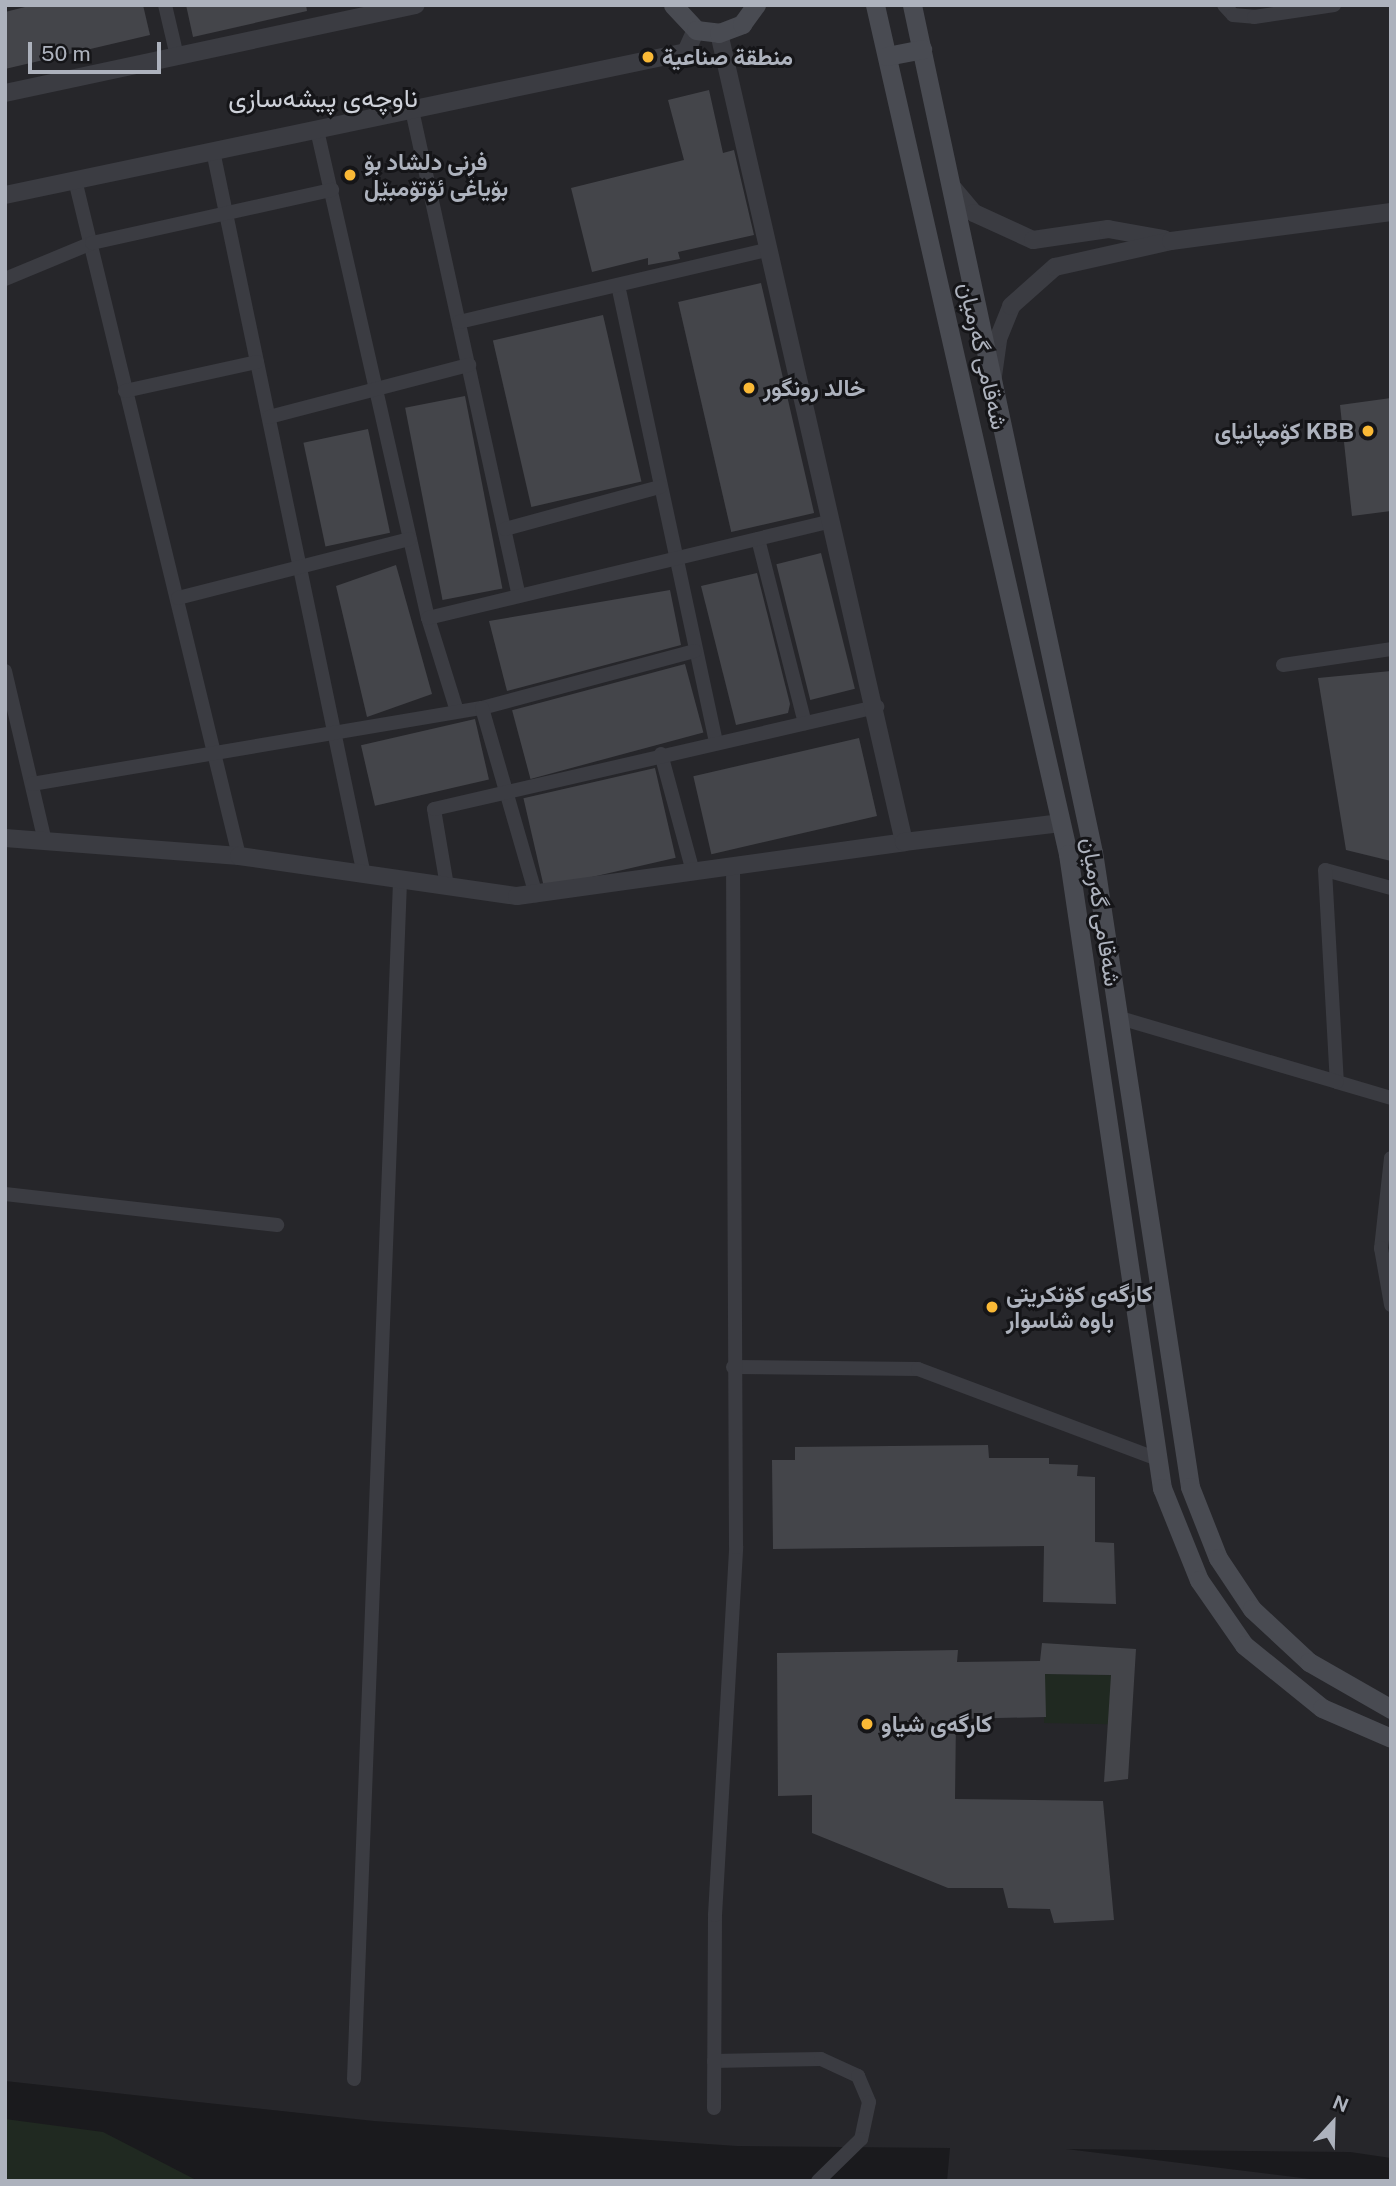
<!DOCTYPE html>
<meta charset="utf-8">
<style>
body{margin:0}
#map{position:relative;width:1396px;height:2186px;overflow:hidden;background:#1a1a1d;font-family:"Public Sans",Vazirmatn,sans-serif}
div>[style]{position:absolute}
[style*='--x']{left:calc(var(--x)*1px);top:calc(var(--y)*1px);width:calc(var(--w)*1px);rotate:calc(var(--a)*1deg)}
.built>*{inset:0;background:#26262a}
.green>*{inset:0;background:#202921;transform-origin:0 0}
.building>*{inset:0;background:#44454a;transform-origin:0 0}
.minor>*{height:14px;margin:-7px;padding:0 7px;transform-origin:7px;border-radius:7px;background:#3b3c42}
.tertiary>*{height:18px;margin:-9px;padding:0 9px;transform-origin:9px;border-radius:9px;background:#3b3c42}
.secondary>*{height:19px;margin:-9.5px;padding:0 9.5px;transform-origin:9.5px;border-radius:9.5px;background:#494b52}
.dots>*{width:19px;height:19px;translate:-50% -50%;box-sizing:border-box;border:4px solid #151518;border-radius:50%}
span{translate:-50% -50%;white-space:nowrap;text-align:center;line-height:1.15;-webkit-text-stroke:6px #151518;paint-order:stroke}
.poi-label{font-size:23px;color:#adb2bd;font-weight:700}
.left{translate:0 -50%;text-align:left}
.right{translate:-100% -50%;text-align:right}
.street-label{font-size:23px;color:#adb2bd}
.quarter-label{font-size:26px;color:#ced1d9}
.frame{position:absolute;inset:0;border:7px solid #adb2bd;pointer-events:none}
.north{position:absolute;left:1298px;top:2088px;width:70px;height:70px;-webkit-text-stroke:5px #151518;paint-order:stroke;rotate:22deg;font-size:19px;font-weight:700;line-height:28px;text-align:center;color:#adb2bd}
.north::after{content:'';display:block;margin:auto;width:24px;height:32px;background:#adb2bd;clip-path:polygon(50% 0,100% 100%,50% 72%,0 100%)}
.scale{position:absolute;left:28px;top:42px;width:133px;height:32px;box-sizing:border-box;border:4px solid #adb2bd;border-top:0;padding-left:9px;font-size:21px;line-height:24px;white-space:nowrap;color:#adb2bd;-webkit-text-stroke:5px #151518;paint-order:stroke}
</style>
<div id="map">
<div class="built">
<i style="clip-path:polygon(5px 5px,1391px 5px,1391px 2158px,1350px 2152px,1066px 2149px,1326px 2181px,947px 2181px,950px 2148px,737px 2146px,374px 2121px,5px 2081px)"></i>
</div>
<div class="green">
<i style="left:1045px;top:1674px;width:66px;height:49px;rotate:1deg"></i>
<i style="clip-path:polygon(5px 2119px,103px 2132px,198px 2181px,5px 2181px)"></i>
</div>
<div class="building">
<i style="clip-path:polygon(33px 5px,143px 5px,150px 35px,5px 69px,5px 12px)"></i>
<i style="clip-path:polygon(186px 5px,306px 5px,307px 11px,193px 37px)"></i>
<i style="clip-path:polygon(709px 90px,723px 153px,734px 150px,754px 235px,678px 252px,680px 259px,648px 265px,648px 258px,592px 272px,571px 188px,684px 160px,668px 100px)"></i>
<i style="left:761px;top:283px;width:236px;height:85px;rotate:77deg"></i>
<i style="left:603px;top:315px;width:171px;height:113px;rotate:77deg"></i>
<i style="left:465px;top:396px;width:196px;height:61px;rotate:79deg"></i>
<i style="clip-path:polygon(1391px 398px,1391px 511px,1352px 516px,1340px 405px)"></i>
<i style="left:368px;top:429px;width:106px;height:66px;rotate:78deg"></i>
<i style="left:821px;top:553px;width:140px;height:46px;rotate:76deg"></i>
<i style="clip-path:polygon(396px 565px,432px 694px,367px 717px,336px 586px)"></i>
<i style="clip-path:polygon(757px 573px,790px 704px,788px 713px,736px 725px,701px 586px)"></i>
<i style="clip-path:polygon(670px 590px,681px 645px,507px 691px,489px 621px)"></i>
<i style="left:685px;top:664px;width:71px;height:179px;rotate:75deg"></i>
<i style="clip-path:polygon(1391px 671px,1391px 861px,1346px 850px,1318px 678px)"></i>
<i style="left:475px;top:719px;width:62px;height:117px;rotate:77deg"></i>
<i style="left:859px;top:738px;width:80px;height:170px;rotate:77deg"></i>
<i style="left:655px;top:768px;width:92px;height:135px;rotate:77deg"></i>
<i style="clip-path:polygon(988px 1445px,989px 1458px,1049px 1458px,1049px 1464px,1078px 1465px,1077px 1476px,1095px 1477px,1095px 1542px,1114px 1543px,1116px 1604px,1043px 1602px,1044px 1546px,773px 1549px,772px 1460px,795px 1460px,795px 1447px)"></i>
<i style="clip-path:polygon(1042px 1643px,1136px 1649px,1128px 1779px,1104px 1782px,1111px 1675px,1045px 1674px,1046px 1717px,956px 1719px,955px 1799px,1103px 1801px,1114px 1920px,1054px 1923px,1050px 1909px,1008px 1908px,1003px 1888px,948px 1888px,812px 1833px,812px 1795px,778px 1796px,777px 1653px,958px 1650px,957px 1662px,1040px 1661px)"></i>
</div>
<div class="minor">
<i style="--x:165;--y:5;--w:52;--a:76.8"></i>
<i style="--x:1224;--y:5;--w:13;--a:48"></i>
<i style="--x:1233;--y:15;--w:21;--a:5"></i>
<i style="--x:1254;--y:17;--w:81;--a:-8.5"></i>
<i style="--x:412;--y:110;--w:497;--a:77.6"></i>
<i style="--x:317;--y:130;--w:500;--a:77.19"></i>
<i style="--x:428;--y:618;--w:97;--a:72.7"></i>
<i style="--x:213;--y:151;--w:740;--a:78.22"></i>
<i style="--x:75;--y:180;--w:696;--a:76.36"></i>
<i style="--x:5;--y:279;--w:94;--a:-22.5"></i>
<i style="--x:92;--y:243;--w:246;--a:-12.5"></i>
<i style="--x:618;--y:285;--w:467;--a:77.9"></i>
<i style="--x:459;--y:322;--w:316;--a:-13.2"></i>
<i style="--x:125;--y:391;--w:135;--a:-12.4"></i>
<i style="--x:269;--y:417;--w:207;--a:-14.6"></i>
<i style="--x:505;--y:529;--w:161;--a:-15.2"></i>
<i style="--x:758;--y:539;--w:190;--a:75.7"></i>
<i style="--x:178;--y:598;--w:239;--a:-14.3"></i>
<i style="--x:428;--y:618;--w:410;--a:-13.5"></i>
<i style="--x:1283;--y:665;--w:109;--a:-8.4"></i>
<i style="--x:5;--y:671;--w:175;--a:76.8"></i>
<i style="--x:482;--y:708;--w:220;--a:-15"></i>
<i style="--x:661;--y:754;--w:122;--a:74.8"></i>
<i style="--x:32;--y:784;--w:456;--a:-9.6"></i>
<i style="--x:482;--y:708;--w:195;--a:73.9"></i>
<i style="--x:447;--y:886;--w:78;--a:-99.6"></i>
<i style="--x:434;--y:809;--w:455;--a:-13"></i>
<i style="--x:1391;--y:888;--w:68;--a:-164.7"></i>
<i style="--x:1325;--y:870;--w:212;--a:86.8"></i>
<i style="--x:1337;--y:1082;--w:56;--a:16.5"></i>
<i style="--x:1120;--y:1018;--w:226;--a:16.4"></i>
<i style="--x:1391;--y:1158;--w:91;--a:96.3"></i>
<i style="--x:1381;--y:1248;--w:58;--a:80"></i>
<i style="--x:5;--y:1194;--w:274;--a:6.5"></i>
<i style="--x:733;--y:1367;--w:185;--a:0.6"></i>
<i style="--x:918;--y:1369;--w:253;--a:20.6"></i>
<i style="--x:714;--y:2061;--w:107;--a:-1.1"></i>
<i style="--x:821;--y:2059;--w:41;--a:24.7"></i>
<i style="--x:858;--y:2076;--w:28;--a:67"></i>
<i style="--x:869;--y:2102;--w:38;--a:102"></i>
<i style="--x:861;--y:2139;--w:60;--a:135.7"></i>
<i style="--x:354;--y:2079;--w:1200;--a:-87.8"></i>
<i style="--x:714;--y:2108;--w:193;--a:-89.7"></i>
<i style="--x:715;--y:1915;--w:369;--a:-86.7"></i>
<i style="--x:736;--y:1547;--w:682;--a:-90.25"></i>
</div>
<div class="tertiary">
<i style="--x:5;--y:93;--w:420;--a:-12.1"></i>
<i style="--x:952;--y:187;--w:34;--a:50"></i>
<i style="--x:974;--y:213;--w:65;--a:24.6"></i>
<i style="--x:1033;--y:240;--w:76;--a:-8.3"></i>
<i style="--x:1108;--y:229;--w:57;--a:10.1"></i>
<i style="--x:5;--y:195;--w:696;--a:-11.86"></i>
<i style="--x:686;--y:52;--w:24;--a:-66"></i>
<i style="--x:993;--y:376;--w:37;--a:-82"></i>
<i style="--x:998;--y:339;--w:35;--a:-68"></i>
<i style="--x:1011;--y:306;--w:59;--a:-41.6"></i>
<i style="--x:1055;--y:267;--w:119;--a:-12.6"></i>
<i style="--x:1171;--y:241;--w:222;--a:-7.5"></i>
<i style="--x:5;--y:838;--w:235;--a:4.4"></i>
<i style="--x:239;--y:856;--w:281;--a:8.2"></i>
<i style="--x:517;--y:896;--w:391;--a:-7.9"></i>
<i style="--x:904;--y:842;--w:830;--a:-102.88"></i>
<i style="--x:904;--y:842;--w:158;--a:-6.9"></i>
</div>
<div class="secondary">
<i style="--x:673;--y:5;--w:34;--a:47"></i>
<i style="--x:696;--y:30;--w:23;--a:7"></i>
<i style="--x:719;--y:33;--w:25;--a:-21"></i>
<i style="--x:742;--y:24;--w:24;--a:-54"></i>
<i style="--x:875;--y:5;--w:871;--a:77.19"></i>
<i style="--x:1068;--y:854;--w:641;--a:81.57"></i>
<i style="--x:1162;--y:1488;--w:99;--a:68.1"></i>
<i style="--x:1199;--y:1580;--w:79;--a:55.3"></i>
<i style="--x:1244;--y:1645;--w:100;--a:38.9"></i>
<i style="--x:1322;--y:1708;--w:75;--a:23.5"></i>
<i style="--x:912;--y:5;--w:866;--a:77.94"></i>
<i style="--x:1093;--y:852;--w:642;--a:81.31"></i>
<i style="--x:1190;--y:1487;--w:76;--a:68.5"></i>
<i style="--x:1218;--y:1558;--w:61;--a:56.3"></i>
<i style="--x:1252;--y:1609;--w:78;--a:42.9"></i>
<i style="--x:1309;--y:1662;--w:95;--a:29.8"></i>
<i style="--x:887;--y:56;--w:36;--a:-11"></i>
</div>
<div class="dots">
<i style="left:648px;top:57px;background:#fab936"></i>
<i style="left:350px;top:175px;background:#fab936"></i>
<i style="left:749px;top:388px;background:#fab936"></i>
<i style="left:1368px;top:431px;background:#fab936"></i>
<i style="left:992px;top:1307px;background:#fab936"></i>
<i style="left:867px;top:1724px;background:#fab936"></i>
</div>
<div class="poi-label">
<span class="left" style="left:662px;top:57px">منطقة صناعية</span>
<span class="left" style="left:364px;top:175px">فڕنی دلشاد بۆ<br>بۆیاغی ئۆتۆمبێل</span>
<span class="left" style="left:763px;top:388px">خالد رونگور</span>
<span class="right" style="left:1354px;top:431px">کۆمپانیای KBB</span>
<span class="left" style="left:1006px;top:1307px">کارگەی کۆنکریتی<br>باوە شاسوار</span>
<span class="left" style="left:881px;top:1724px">کارگەی شیاو</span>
</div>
<div class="street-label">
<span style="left:983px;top:356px;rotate:77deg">شەقامی گەرمیان</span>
<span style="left:1101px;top:912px;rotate:81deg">شەقامی گەرمیان</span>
</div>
<div class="quarter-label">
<span style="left:323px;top:98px">ناوچەی پیشەسازی</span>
</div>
<div class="frame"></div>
<div class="north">N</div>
<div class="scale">50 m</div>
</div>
